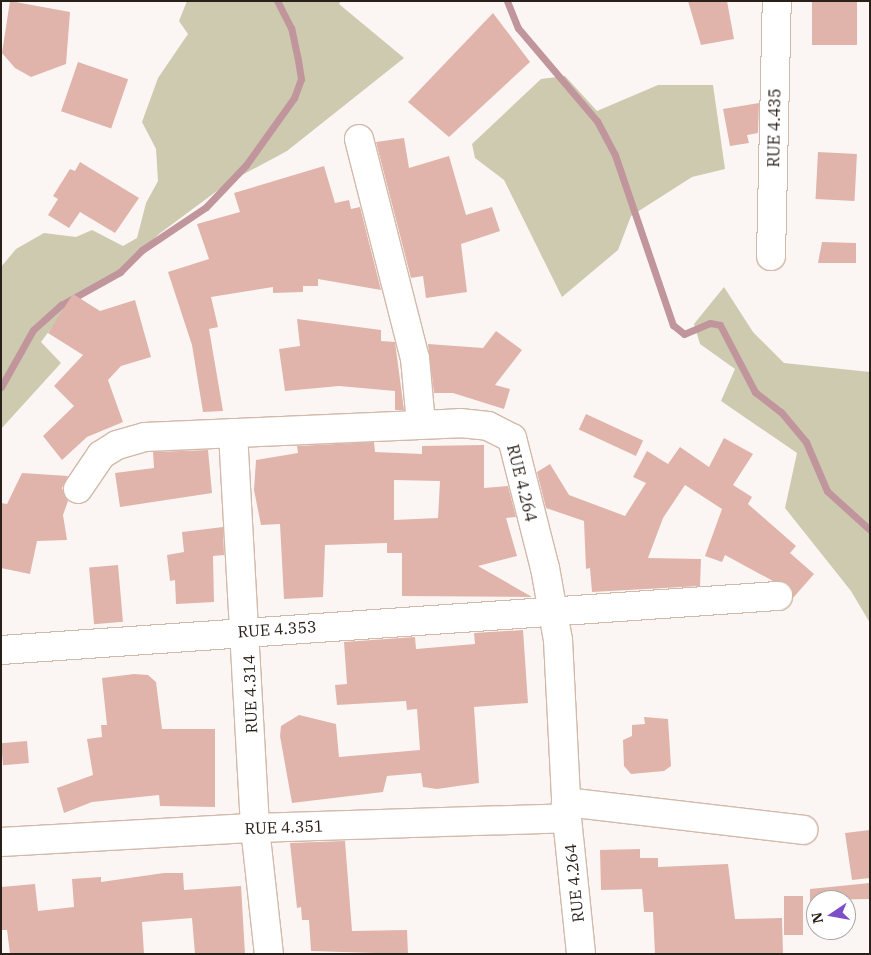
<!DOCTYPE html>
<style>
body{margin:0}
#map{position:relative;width:871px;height:955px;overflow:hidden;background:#fbf6f3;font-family:"IBM Plex Serif",serif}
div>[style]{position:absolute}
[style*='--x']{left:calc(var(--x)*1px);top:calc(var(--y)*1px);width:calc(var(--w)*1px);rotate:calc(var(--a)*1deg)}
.green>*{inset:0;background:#cdcab0}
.stream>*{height:7px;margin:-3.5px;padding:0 3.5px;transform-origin:3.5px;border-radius:3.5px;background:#c1959c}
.building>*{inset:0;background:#e0b4ab;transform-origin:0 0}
.roads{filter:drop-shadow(1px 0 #d2b9a9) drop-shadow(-1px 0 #d2b9a9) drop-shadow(0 1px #d2b9a9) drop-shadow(0 -1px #d2b9a9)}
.minor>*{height:28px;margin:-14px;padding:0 14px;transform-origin:14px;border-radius:14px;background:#fff}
span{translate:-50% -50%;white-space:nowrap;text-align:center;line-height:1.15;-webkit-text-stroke:4px #fff;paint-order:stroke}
.street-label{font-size:16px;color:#29201a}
.frame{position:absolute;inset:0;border:2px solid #29201a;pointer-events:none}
.north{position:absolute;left:806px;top:890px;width:50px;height:50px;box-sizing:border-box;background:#fff;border:1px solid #a9a6a3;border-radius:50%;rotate:258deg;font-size:14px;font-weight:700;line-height:20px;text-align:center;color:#29201a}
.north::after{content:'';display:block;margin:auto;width:18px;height:22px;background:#7c4fc8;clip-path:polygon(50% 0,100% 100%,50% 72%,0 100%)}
</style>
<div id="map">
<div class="green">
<i style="clip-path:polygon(187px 1px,341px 1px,339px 4px,404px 58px,287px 151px,229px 182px,159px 234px,120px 272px,73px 299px,41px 342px,61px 363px,1px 429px,1px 267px,16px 249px,44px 233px,76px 237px,92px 230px,123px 246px,137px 238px,146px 203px,158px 181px,156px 149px,142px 122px,158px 78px,188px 34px,179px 21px)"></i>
<i style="clip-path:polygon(565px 76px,597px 111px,658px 85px,713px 85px,725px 169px,692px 177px,631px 216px,618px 250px,562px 297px,504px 180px,475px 158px,472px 144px,541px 79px)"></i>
<i style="clip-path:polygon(724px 287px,753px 332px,784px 363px,870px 372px,870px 623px,851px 591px,785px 508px,797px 453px,721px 401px,735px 369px,700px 344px,694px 324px)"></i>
</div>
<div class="stream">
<i style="--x:507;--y:1;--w:29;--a:68"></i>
<i style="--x:518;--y:28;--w:122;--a:49.7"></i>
<i style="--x:597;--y:121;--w:38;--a:62"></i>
<i style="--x:615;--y:155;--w:180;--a:71.2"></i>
<i style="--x:673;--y:325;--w:14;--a:39"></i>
<i style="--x:684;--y:334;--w:28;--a:-23"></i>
<i style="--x:710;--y:323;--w:10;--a:11"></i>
<i style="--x:720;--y:325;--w:76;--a:62.4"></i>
<i style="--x:755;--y:392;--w:33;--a:38"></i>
<i style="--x:781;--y:412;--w:39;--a:50"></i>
<i style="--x:806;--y:442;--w:53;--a:66.8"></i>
<i style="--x:827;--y:491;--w:58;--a:42.2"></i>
<i style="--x:1;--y:387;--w:65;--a:-60.7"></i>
<i style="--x:33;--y:330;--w:38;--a:-42"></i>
<i style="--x:61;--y:305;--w:68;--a:-29.2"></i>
<i style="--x:120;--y:272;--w:31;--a:-45"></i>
<i style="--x:142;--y:250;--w:77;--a:-33.9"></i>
<i style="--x:206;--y:207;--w:58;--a:-46.4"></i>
<i style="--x:246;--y:165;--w:82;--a:-54.4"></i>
<i style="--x:294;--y:98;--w:20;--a:-70"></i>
<i style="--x:301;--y:79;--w:19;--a:-99"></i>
<i style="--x:298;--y:60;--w:33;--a:-102"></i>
<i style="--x:291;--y:28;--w:30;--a:-117"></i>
</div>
<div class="building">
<i style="clip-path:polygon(10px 1px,70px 12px,66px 64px,31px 77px,15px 68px,2px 53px)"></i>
<i style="clip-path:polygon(688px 1px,727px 1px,734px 39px,701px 45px)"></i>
<i style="left:812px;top:1px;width:45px;height:44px"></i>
<i style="clip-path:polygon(493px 13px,530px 62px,449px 137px,408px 102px)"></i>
<i style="left:78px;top:62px;width:53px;height:52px;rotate:19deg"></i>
<i style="clip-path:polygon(759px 103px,758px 133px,747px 135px,749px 143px,730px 146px,723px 109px)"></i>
<i style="clip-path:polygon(404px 138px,409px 168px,449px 156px,466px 215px,492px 207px,500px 231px,461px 244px,467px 292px,426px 298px,423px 276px,411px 278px,376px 142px)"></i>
<i style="left:818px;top:152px;width:39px;height:47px;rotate:3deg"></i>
<i style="clip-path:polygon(80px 162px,139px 198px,115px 233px,80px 212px,69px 228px,48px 215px,58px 199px,53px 196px,70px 169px,75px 171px)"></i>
<i style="clip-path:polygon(324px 166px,335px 203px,349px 200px,351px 209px,360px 207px,381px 290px,318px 279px,318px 286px,303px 286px,303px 292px,273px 293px,273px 287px,211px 297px,218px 327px,209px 329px,223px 411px,203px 412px,192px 345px,168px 272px,209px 259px,197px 224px,240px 212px,234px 193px)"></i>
<i style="clip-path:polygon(822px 242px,856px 243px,856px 263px,818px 263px)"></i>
<i style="clip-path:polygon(73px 294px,100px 311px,135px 300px,151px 357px,121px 366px,108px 380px,123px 422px,87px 437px,62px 460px,43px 436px,74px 406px,54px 386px,83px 355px,48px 333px)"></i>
<i style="clip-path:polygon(297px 319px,381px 330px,381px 341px,395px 342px,404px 410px,395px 410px,395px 391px,339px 386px,285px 391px,279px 349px,300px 346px)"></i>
<i style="clip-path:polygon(496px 331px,522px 350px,495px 385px,510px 389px,504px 409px,453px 393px,434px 393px,428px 344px,483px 348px)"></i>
<i style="left:586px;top:414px;width:63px;height:17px;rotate:25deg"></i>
<i style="clip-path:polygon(724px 438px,753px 454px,733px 485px,752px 497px,748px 504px,796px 546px,790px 553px,814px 574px,793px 598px,784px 582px,773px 581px,725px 555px,722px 562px,705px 556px,722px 509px,685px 485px,663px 518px,648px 558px,701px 559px,700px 586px,592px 592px,590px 568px,586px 569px,584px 521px,546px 508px,537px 472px,550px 464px,569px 495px,625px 516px,646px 483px,633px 477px,647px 451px,668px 464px,680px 447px,709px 467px)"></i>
<i style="clip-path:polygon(evenodd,374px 442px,375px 452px,422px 454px,422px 446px,484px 445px,484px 488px,508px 486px,516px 517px,506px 518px,517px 556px,478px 566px,532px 597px,402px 596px,402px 553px,387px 553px,387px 543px,325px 545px,323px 597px,284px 599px,280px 524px,261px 525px,254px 490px,256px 460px,298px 453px,297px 446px,374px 442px,394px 480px,440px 481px,438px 518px,394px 520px,394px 480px)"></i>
<i style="clip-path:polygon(208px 450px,212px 493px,120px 507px,115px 473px,154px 468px,153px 452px)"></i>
<i style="clip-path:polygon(22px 473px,68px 476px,62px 488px,68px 501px,63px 515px,67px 540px,37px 541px,30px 574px,1px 568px,1px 503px,7px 504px)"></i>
<i style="clip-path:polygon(223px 527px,224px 555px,213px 556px,214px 602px,176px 604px,175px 580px,170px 581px,167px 555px,184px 552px,182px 532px)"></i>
<i style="left:118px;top:565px;width:57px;height:29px;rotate:85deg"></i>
<i style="clip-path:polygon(523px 630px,528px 703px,474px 707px,479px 783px,437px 789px,423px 787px,421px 773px,387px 776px,383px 792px,292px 803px,280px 736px,281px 726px,299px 715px,336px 724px,339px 757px,420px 750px,417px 709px,407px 710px,406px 701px,337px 705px,335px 685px,347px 684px,344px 642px,415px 637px,416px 649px,475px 644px,474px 633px)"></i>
<i style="clip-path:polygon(134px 674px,148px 675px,156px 682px,162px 729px,215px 729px,215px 807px,160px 806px,159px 795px,92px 802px,64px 813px,57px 788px,93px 775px,87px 739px,102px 737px,101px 725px,107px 725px,102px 678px)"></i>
<i style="clip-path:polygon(644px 717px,668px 719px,671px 766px,664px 771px,631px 774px,624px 766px,623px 740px,632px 736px,632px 725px,645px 724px)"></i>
<i style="left:27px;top:741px;width:22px;height:26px;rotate:85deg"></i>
<i style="clip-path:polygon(870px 830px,870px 878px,852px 880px,845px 833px)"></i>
<i style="clip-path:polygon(345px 841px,352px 931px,407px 930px,408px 954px,311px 951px,309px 920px,302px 920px,301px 907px,297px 908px,290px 843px)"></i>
<i style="clip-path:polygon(640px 849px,640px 858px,658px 858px,658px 867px,728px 864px,735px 919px,782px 918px,783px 954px,655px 954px,653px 912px,644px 912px,642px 889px,601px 890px,600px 850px)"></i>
<i style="clip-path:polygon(164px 873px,183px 873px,184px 890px,241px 886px,245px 954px,195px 954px,192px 918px,142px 922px,144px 954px,10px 954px,7px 930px,1px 930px,1px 887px,35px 884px,38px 911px,74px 907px,72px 879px,101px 877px,101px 882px)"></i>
<i style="clip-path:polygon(870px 883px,870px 899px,816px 900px,816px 908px,810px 908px,810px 889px)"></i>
<i style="left:784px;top:896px;width:19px;height:39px"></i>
</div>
<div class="roads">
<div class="minor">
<i style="--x:359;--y:139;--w:226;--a:75.7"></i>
<i style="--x:415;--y:358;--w:66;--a:84.8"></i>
<i style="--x:771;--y:256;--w:255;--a:-88.7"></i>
<i style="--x:233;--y:433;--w:396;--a:86.8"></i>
<i style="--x:255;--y:828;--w:127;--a:83.7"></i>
<i style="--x:78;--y:489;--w:41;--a:-55.9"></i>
<i style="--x:101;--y:455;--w:19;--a:-32"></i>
<i style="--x:117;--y:445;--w:29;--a:-16"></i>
<i style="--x:145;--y:437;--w:315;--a:-2.5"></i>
<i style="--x:460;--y:423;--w:28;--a:6"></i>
<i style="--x:488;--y:426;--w:27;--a:27"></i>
<i style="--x:512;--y:438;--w:134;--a:75.8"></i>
<i style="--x:545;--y:568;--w:73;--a:79.8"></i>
<i style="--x:558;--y:640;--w:178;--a:87.1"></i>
<i style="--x:567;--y:818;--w:137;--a:84.1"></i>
<i style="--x:1;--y:650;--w:779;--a:-3.98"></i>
<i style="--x:566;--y:802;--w:239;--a:6.7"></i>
<i style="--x:1;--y:842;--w:254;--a:-3.2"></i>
<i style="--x:255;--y:828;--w:312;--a:-1.8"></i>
</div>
</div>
<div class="street-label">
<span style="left:774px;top:128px;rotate:-89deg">RUE 4.435</span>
<span style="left:522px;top:483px;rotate:76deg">RUE 4.264</span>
<span style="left:277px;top:629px;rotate:-4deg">RUE 4.353</span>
<span style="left:250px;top:694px;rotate:-92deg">RUE 4.314</span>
<span style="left:284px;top:827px;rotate:-2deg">RUE 4.351</span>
<span style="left:574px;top:883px;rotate:-96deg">RUE 4.264</span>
</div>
<div class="frame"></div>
<div class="north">N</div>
</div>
